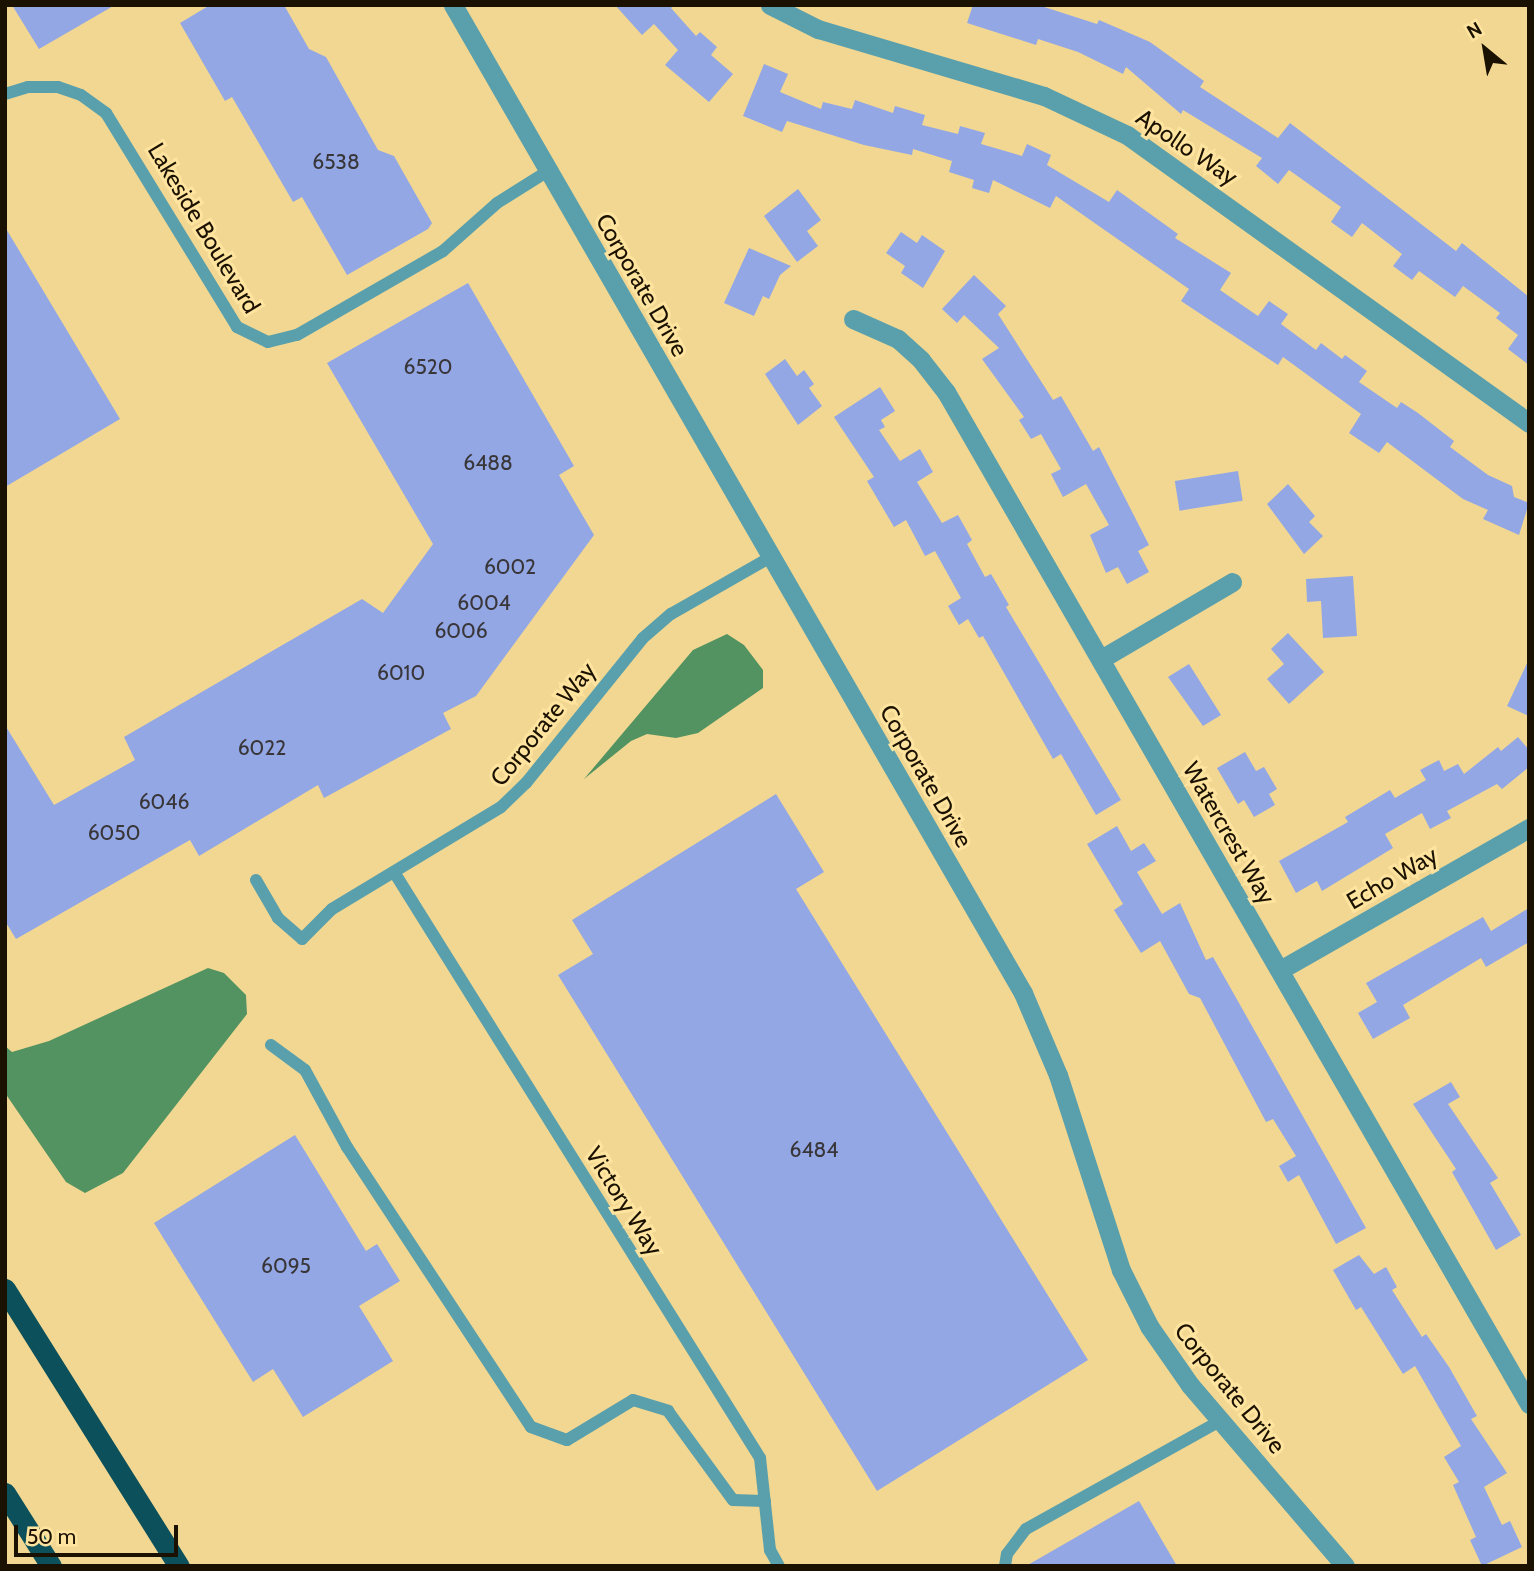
<!DOCTYPE html>
<style>
body{margin:0}
#map{position:relative;width:1534px;height:1571px;overflow:hidden;background:#f1d792;font-family:Cabin,sans-serif}
div>[style]{position:absolute}
[style*='--x']{left:calc(var(--x)*1px);top:calc(var(--y)*1px);width:calc(var(--w)*1px);rotate:calc(var(--a)*1deg)}
.water>*{inset:0;background:#539361}
.building>*{inset:0;background:#93a7e4;transform-origin:0 0}
.service>*{height:12px;margin:-6px;padding:0 6px;transform-origin:6px;border-radius:6px;background:#5aa0ac}
.minor>*{height:19px;margin:-9.5px;padding:0 9.5px;transform-origin:9.5px;border-radius:9.5px;background:#5aa0ac}
.tertiary>*{height:19px;margin:-9.5px;padding:0 9.5px;transform-origin:9.5px;border-radius:9.5px;background:#5aa0ac}
.motorway>*{height:21px;margin:-10.5px;padding:0 10.5px;transform-origin:10.5px;border-radius:10.5px;background:#0b505a}
span{translate:-50% -50%;white-space:nowrap;text-align:center;line-height:1.15;-webkit-text-stroke:6px #fee49f;paint-order:stroke}
.number-label{font-size:21px;color:#393639}
.number-label span{-webkit-text-stroke-width:0}
.street-label{font-size:24px;color:#1b1100}
.frame{position:absolute;inset:0;border:7px solid #1b1100;pointer-events:none}
.north{position:absolute;left:1450px;top:14px;width:70px;height:70px;-webkit-text-stroke:5px #fee49f;paint-order:stroke;rotate:330deg;font-size:19px;font-weight:700;line-height:28px;text-align:center;color:#1b1100}
.north::after{content:'';display:block;margin:auto;width:24px;height:32px;background:#1b1100;clip-path:polygon(50% 0,100% 100%,50% 72%,0 100%)}
.scale{position:absolute;left:14px;top:1525px;width:164px;height:32px;box-sizing:border-box;border:4px solid #1b1100;border-top:0;padding-left:9px;font-size:21px;line-height:24px;white-space:nowrap;color:#1b1100;-webkit-text-stroke:5px #fee49f;paint-order:stroke}
</style>
<div id="map">
<div class="water">
<i style="clip-path:polygon(727px 634px,744px 645px,763px 670px,763px 688px,698px 733px,676px 738px,647px 734px,631px 741px,584px 779px,693px 650px)"></i>
<i style="clip-path:polygon(208px 968px,224px 973px,246px 995px,247px 1014px,123px 1173px,85px 1193px,66px 1182px,5px 1093px,5px 1046px,12px 1052px,49px 1041px)"></i>
</div>
<div class="building">
<i style="clip-path:polygon(12px 5px,115px 5px,39px 49px)"></i>
<i style="clip-path:polygon(210px 5px,284px 5px,309px 49px,326px 57px,378px 150px,394px 156px,432px 223px,428px 229px,347px 275px,302px 197px,293px 202px,232px 97px,225px 101px,180px 23px)"></i>
<i style="clip-path:polygon(615px 5px,675px 5px,671px 8px,696px 36px,700px 32px,717px 47px,711px 55px,733px 74px,709px 102px,665px 65px,678px 50px,654px 24px,642px 35px)"></i>
<i style="clip-path:polygon(973px 5px,1038px 5px,1097px 24px,1099px 20px,1150px 42px,1204px 81px,1200px 87px,1278px 138px,1290px 123px,1456px 251px,1462px 243px,1529px 297px,1529px 365px,1508px 349px,1518px 335px,1496px 318px,1500px 313px,1463px 286px,1455px 297px,1419px 271px,1412px 280px,1393px 266px,1402px 254px,1362px 223px,1352px 237px,1331px 222px,1341px 207px,1289px 170px,1278px 184px,1256px 166px,1262px 158px,1183px 110px,1181px 114px,1126px 67px,1123px 74px,1078px 52px,1038px 39px,1036px 45px,967px 23px)"></i>
<i style="clip-path:polygon(764px 64px,788px 74px,780px 92px,821px 109px,823px 102px,852px 109px,855px 100px,893px 113px,895px 106px,925px 115px,922px 125px,958px 134px,960px 126px,985px 133px,981px 144px,1022px 156px,1027px 144px,1051px 155px,1047px 165px,1109px 202px,1117px 190px,1178px 234px,1175px 238px,1231px 273px,1220px 290px,1258px 316px,1269px 301px,1288px 314px,1281px 324px,1316px 350px,1321px 343px,1342px 359px,1345px 355px,1367px 371px,1359px 382px,1397px 408px,1401px 402px,1418px 413px,1454px 441px,1450px 447px,1488px 475px,1512px 486px,1514px 497px,1529px 503px,1519px 535px,1483px 519px,1488px 510px,1463px 499px,1387px 442px,1379px 453px,1349px 433px,1361px 414px,1283px 357px,1278px 365px,1181px 301px,1189px 289px,1056px 196px,1050px 208px,993px 180px,989px 193px,972px 188px,974px 180px,949px 172px,952px 161px,913px 149px,912px 155px,864px 145px,787px 121px,782px 132px,743px 116px)"></i>
<i style="clip-path:polygon(798px 189px,821px 220px,807px 231px,818px 246px,797px 262px,764px 216px)"></i>
<i style="clip-path:polygon(5px 227px,120px 419px,5px 487px)"></i>
<i style="clip-path:polygon(901px 232px,917px 243px,922px 235px,945px 251px,923px 288px,901px 273px,905px 266px,886px 253px)"></i>
<i style="clip-path:polygon(749px 248px,791px 266px,780px 275px,769px 299px,763px 296px,754px 316px,724px 303px)"></i>
<i style="clip-path:polygon(974px 275px,1006px 306px,998px 314px,1053px 400px,1061px 396px,1093px 451px,1099px 447px,1149px 545px,1138px 551px,1149px 572px,1127px 584px,1118px 567px,1106px 573px,1090px 535px,1109px 525px,1086px 484px,1063px 497px,1051px 474px,1061px 469px,1041px 434px,1031px 439px,1019px 420px,1024px 417px,982px 359px,999px 348px,964px 315px,957px 323px,942px 309px)"></i>
<i style="clip-path:polygon(468px 283px,574px 466px,559px 475px,594px 535px,476px 696px,443px 713px,451px 729px,324px 798px,318px 785px,199px 856px,190px 840px,16px 939px,5px 921px,5px 725px,54px 805px,135px 760px,124px 737px,362px 599px,383px 613px,433px 544px,327px 363px)"></i>
<i style="clip-path:polygon(785px 359px,797px 376px,804px 370px,814px 384px,809px 388px,822px 406px,798px 425px,765px 374px)"></i>
<i style="clip-path:polygon(880px 387px,895px 411px,881px 420px,885px 427px,879px 430px,900px 461px,920px 449px,933px 472px,917px 482px,942px 523px,958px 515px,972px 540px,967px 544px,985px 577px,991px 574px,1009px 605px,1006px 607px,1121px 800px,1096px 815px,1061px 754px,1053px 759px,983px 636px,979px 638px,968px 619px,959px 625px,948px 606px,961px 598px,935px 551px,925px 556px,906px 520px,894px 527px,867px 481px,874px 477px,834px 417px)"></i>
<i style="left:1238px;top:471px;width:30px;height:64px;rotate:81deg"></i>
<i style="clip-path:polygon(1288px 484px,1315px 516px,1309px 522px,1323px 536px,1304px 554px,1267px 504px)"></i>
<i style="clip-path:polygon(1353px 576px,1357px 636px,1323px 638px,1321px 601px,1307px 602px,1306px 579px)"></i>
<i style="clip-path:polygon(1288px 633px,1324px 672px,1289px 704px,1267px 679px,1284px 664px,1271px 649px)"></i>
<i style="clip-path:polygon(1529px 659px,1529px 716px,1507px 706px)"></i>
<i style="clip-path:polygon(1189px 664px,1221px 715px,1203px 726px,1168px 677px)"></i>
<i style="clip-path:polygon(1518px 737px,1529px 750px,1529px 767px,1502px 789px,1497px 784px,1447px 811px,1451px 818px,1430px 829px,1422px 813px,1385px 834px,1393px 848px,1322px 891px,1317px 881px,1296px 893px,1279px 861px,1348px 822px,1345px 817px,1390px 790px,1395px 798px,1426px 780px,1420px 770px,1439px 760px,1444px 771px,1458px 764px,1464px 774px,1498px 747px,1501px 751px)"></i>
<i style="clip-path:polygon(1245px 752px,1256px 771px,1264px 767px,1277px 789px,1269px 794px,1275px 805px,1254px 817px,1244px 800px,1238px 804px,1217px 768px)"></i>
<i style="clip-path:polygon(776px 794px,824px 872px,796px 889px,1088px 1360px,877px 1491px,558px 975px,593px 954px,572px 920px)"></i>
<i style="clip-path:polygon(1117px 826px,1131px 851px,1144px 843px,1156px 861px,1137px 872px,1162px 914px,1180px 903px,1206px 960px,1213px 957px,1366px 1228px,1336px 1244px,1299px 1175px,1288px 1182px,1279px 1166px,1296px 1156px,1273px 1119px,1266px 1122px,1200px 998px,1189px 994px,1160px 941px,1141px 953px,1114px 910px,1123px 904px,1087px 844px)"></i>
<i style="clip-path:polygon(1529px 908px,1529px 942px,1486px 967px,1481px 958px,1403px 1005px,1410px 1018px,1373px 1039px,1358px 1013px,1377px 1002px,1366px 983px,1483px 917px,1491px 931px)"></i>
<i style="clip-path:polygon(1451px 1082px,1460px 1097px,1448px 1104px,1498px 1178px,1490px 1183px,1521px 1235px,1496px 1250px,1452px 1172px,1456px 1169px,1413px 1104px)"></i>
<i style="clip-path:polygon(295px 1135px,366px 1251px,377px 1244px,400px 1281px,359px 1306px,393px 1361px,303px 1417px,273px 1369px,253px 1382px,154px 1223px)"></i>
<i style="clip-path:polygon(1359px 1255px,1374px 1274px,1386px 1267px,1397px 1287px,1392px 1290px,1422px 1337px,1426px 1334px,1449px 1367px,1477px 1416px,1471px 1419px,1507px 1473px,1484px 1487px,1502px 1525px,1510px 1521px,1522px 1547px,1482px 1566px,1470px 1540px,1476px 1537px,1453px 1485px,1459px 1482px,1444px 1457px,1461px 1446px,1415px 1366px,1403px 1374px,1361px 1307px,1356px 1310px,1333px 1270px)"></i>
<i style="clip-path:polygon(1139px 1501px,1177px 1566px,1026px 1566px)"></i>
</div>
<div class="service">
<i style="--x:5;--y:94;--w:24;--a:-17"></i>
<i style="--x:28;--y:87;--w:30;--a:0"></i>
<i style="--x:58;--y:87;--w:24;--a:19"></i>
<i style="--x:81;--y:95;--w:31;--a:36"></i>
<i style="--x:106;--y:113;--w:251;--a:58.5"></i>
<i style="--x:237;--y:327;--w:34;--a:26"></i>
<i style="--x:268;--y:342;--w:30;--a:-14"></i>
<i style="--x:297;--y:335;--w:168;--a:-29.9"></i>
<i style="--x:443;--y:251;--w:72;--a:-41.6"></i>
<i style="--x:497;--y:203;--w:60;--a:-32.1"></i>
<i style="--x:394;--y:872;--w:691;--a:58.01"></i>
<i style="--x:760;--y:1458;--w:93;--a:83.8"></i>
<i style="--x:770;--y:1550;--w:18;--a:61"></i>
<i style="--x:256;--y:880;--w:44;--a:59.9"></i>
<i style="--x:278;--y:918;--w:32;--a:41"></i>
<i style="--x:302;--y:939;--w:42;--a:-45"></i>
<i style="--x:332;--y:909;--w:197;--a:-31.1"></i>
<i style="--x:501;--y:807;--w:35;--a:-44"></i>
<i style="--x:526;--y:783;--w:186;--a:-51.1"></i>
<i style="--x:643;--y:638;--w:37;--a:-41"></i>
<i style="--x:671;--y:614;--w:115;--a:-29.7"></i>
<i style="--x:271;--y:1045;--w:42;--a:36.3"></i>
<i style="--x:305;--y:1070;--w:88;--a:61.4"></i>
<i style="--x:347;--y:1147;--w:335;--a:56.7"></i>
<i style="--x:531;--y:1427;--w:38;--a:20"></i>
<i style="--x:567;--y:1440;--w:77;--a:-31.2"></i>
<i style="--x:633;--y:1400;--w:37;--a:17"></i>
<i style="--x:668;--y:1411;--w:110;--a:53.9"></i>
<i style="--x:733;--y:1500;--w:32;--a:2"></i>
<i style="--x:1005;--y:1566;--w:12;--a:-81"></i>
<i style="--x:1007;--y:1554;--w:31;--a:-53"></i>
<i style="--x:1026;--y:1529;--w:224;--a:-29.1"></i>
</div>
<div class="minor">
<i style="--x:770;--y:5;--w:54;--a:26.6"></i>
<i style="--x:818;--y:29;--w:236;--a:16.5"></i>
<i style="--x:1044;--y:96;--w:92;--a:25.2"></i>
<i style="--x:1127;--y:135;--w:495;--a:35.6"></i>
<i style="--x:853;--y:319;--w:49;--a:24"></i>
<i style="--x:898;--y:339;--w:31;--a:42"></i>
<i style="--x:921;--y:360;--w:41;--a:52"></i>
<i style="--x:946;--y:392;--w:1168;--a:60.05"></i>
<i style="--x:1101;--y:659;--w:152;--a:-30.4"></i>
<i style="--x:1280;--y:970;--w:287;--a:-29.7"></i>
</div>
<div class="tertiary">
<i style="--x:453;--y:5;--w:1141;--a:60.02"></i>
<i style="--x:1023;--y:993;--w:89;--a:66.9"></i>
<i style="--x:1058;--y:1075;--w:205;--a:72.1"></i>
<i style="--x:1121;--y:1270;--w:63;--a:63.4"></i>
<i style="--x:1149;--y:1326;--w:72;--a:55.2"></i>
<i style="--x:1190;--y:1385;--w:238;--a:49.4"></i>
</div>
<div class="motorway">
<i style="--x:5;--y:1289;--w:327;--a:57.9"></i>
<i style="--x:5;--y:1493;--w:86;--a:57.8"></i>
</div>
<div class="number-label">
<span style="left:336px;top:162px">6538</span>
<span style="left:428px;top:367px">6520</span>
<span style="left:488px;top:463px">6488</span>
<span style="left:510px;top:567px">6002</span>
<span style="left:484px;top:603px">6004</span>
<span style="left:461px;top:631px">6006</span>
<span style="left:401px;top:673px">6010</span>
<span style="left:262px;top:748px">6022</span>
<span style="left:164px;top:802px">6046</span>
<span style="left:114px;top:833px">6050</span>
<span style="left:814px;top:1150px">6484</span>
<span style="left:286px;top:1266px">6095</span>
</div>
<div class="street-label">
<span style="left:1187px;top:147px;rotate:34deg">Apollo Way</span>
<span style="left:204px;top:228px;rotate:59deg">Lakeside Boulevard</span>
<span style="left:642px;top:285px;rotate:60deg">Corporate Drive</span>
<span style="left:543px;top:724px;rotate:-51deg">Corporate Way</span>
<span style="left:926px;top:776px;rotate:60deg">Corporate Drive</span>
<span style="left:1229px;top:833px;rotate:60deg">Watercrest Way</span>
<span style="left:1392px;top:878px;rotate:-30deg">Echo Way</span>
<span style="left:624px;top:1201px;rotate:58deg">Victory Way</span>
<span style="left:1230px;top:1388px;rotate:51deg">Corporate Drive</span>
</div>
<div class="frame"></div>
<div class="north">N</div>
<div class="scale">50 m</div>
</div>
